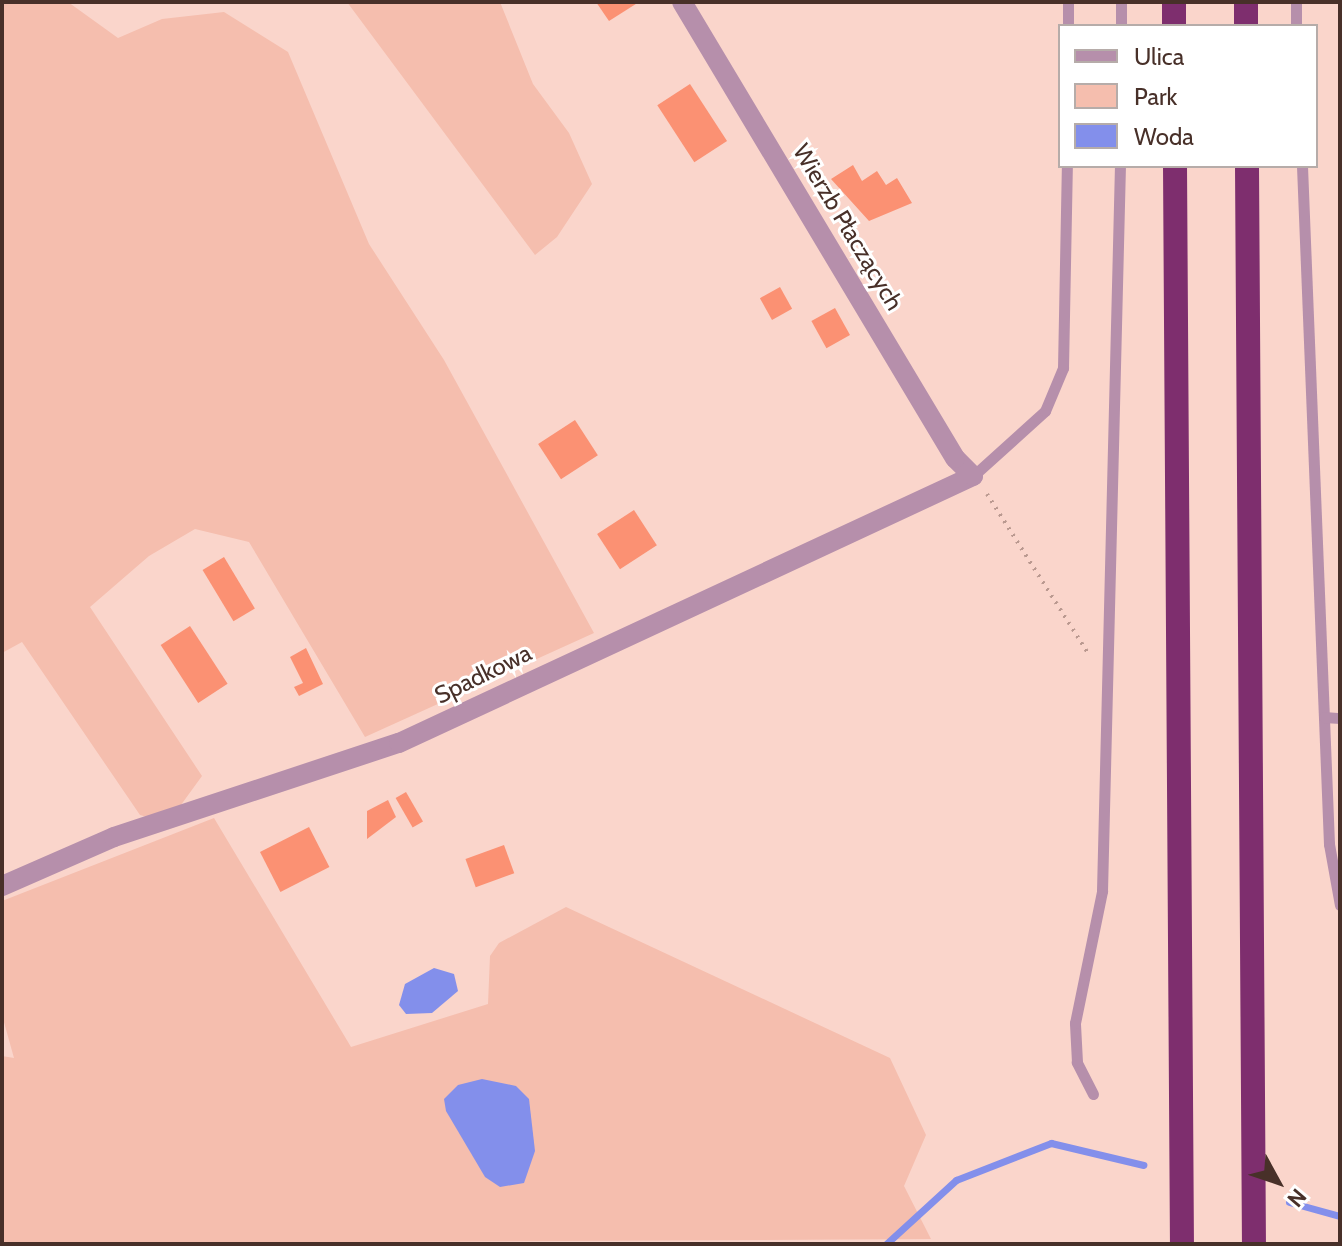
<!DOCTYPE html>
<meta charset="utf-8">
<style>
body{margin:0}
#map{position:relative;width:1342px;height:1246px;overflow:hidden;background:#fad5cb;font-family:Cabin,sans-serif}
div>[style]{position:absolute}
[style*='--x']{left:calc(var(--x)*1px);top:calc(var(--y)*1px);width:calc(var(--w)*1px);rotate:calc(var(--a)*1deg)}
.green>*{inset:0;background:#f5beae}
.water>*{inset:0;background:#838feb}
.stream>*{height:7px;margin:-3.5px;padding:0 3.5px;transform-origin:3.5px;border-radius:3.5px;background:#838feb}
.building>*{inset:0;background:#fb9173;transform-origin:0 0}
.path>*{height:4px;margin-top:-2px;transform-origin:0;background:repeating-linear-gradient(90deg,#ba9990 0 2px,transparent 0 8px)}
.service>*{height:11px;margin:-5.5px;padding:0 5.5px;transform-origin:5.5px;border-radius:5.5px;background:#b68fab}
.minor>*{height:20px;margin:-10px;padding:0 10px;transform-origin:10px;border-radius:10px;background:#b68fab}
.motorway>*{height:24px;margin:-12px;padding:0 12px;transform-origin:12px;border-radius:12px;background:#7e2e6e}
span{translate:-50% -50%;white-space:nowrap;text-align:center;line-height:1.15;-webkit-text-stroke:6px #fff;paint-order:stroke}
.street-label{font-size:24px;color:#483029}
.frame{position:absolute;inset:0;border:4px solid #483029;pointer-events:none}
.legend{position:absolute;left:1058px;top:24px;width:260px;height:144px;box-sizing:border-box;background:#fff;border:2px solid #b6aca9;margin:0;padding:10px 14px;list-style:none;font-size:24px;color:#483029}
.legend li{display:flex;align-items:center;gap:16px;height:40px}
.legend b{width:40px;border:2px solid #b6aca9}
.north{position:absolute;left:1238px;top:1142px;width:80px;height:80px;-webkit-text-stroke:6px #fff;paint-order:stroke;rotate:130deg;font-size:22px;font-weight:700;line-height:32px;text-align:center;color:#483029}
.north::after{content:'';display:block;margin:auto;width:28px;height:36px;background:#483029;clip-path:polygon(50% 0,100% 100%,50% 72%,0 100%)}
</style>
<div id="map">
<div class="green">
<i style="clip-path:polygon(2px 2px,68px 2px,118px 38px,162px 19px,224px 12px,288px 52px,369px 244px,444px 360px,594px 633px,365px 737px,249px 542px,195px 529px,149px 556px,90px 607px,202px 776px,178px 809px,154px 819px,140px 815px,22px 642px,2px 653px)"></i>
<i style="clip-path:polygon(347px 2px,500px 2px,533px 84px,569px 133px,592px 184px,557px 237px,535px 255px)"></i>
<i style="clip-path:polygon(214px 818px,351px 1047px,488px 1004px,490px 956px,499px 943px,566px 907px,890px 1058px,926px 1135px,904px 1186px,931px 1239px,2px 1244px,2px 1056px,14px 1058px,2px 1015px,2px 901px)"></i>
</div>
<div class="water">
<i style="clip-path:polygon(434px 968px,454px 974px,458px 991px,432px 1013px,406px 1014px,399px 1005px,405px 984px)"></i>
<i style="clip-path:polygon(482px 1079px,516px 1086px,529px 1099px,535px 1151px,524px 1183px,500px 1187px,485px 1177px,446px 1111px,444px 1099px,458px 1085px)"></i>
</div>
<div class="stream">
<i style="--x:1289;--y:1202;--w:53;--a:15.4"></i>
<i style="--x:886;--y:1244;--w:95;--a:-42.4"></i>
<i style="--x:956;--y:1180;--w:102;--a:-21.3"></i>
<i style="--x:1051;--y:1143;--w:95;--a:13.4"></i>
</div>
<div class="building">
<i style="clip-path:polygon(596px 2px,639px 2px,609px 21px)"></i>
<i style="left:690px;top:84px;width:68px;height:39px;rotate:57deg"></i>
<i style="clip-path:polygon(853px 165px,862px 181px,877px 171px,886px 185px,897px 178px,912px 203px,869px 221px,831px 179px)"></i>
<i style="left:780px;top:287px;width:25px;height:23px;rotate:61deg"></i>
<i style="left:835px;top:308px;width:31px;height:27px;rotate:61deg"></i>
<i style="left:575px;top:420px;width:42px;height:44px;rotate:57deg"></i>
<i style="left:634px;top:510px;width:42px;height:44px;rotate:57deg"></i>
<i style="left:224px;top:557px;width:60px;height:25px;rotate:59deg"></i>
<i style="left:190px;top:626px;width:69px;height:35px;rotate:57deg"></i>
<i style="clip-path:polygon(306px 648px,323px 684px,299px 696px,294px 687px,303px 683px,290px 657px)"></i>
<i style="left:406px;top:792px;width:34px;height:12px;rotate:60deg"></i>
<i style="clip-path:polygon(388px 800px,396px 817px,367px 839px,367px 811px)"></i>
<i style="left:309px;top:827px;width:45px;height:55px;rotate:63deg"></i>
<i style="left:504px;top:845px;width:30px;height:41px;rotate:70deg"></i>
</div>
<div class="path">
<i style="--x:987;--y:494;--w:191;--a:57.6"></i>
</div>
<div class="service">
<i style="--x:1296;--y:2;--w:24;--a:90"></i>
<i style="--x:1068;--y:26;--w:24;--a:-90"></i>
<i style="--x:1121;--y:26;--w:24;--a:-90"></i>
<i style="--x:1302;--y:166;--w:679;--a:87.72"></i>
<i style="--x:1329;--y:844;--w:62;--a:79.8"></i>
<i style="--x:973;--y:476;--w:97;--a:-42.1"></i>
<i style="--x:1045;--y:411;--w:47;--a:-67.3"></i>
<i style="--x:1063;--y:368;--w:202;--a:-88.9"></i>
<i style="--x:1324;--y:717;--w:16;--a:4"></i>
<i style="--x:1093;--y:1094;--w:36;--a:-117"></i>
<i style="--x:1077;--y:1062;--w:39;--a:-93"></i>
<i style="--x:1075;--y:1023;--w:135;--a:-78.4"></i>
<i style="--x:1102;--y:891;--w:725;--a:-88.58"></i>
</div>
<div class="minor">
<i style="--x:2;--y:886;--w:122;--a:-23.6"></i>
<i style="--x:114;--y:837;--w:300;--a:-18.3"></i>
<i style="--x:399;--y:743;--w:633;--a:-24.95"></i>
<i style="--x:973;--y:476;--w:25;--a:-135"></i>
<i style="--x:955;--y:458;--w:531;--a:-120.91"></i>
</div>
<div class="motorway">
<i style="--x:1174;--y:2;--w:24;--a:90"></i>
<i style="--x:1246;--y:2;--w:24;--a:90"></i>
<i style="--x:1175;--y:166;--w:1078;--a:89.63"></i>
<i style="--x:1247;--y:166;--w:1078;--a:89.63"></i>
</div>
<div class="street-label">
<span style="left:848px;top:227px;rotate:59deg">Wierzb Płaczących</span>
<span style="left:483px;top:674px;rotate:-26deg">Spadkowa</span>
</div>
<div class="frame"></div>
<ul class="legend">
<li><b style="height:10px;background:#b68fab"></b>Ulica</li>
<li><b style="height:22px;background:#f5beae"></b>Park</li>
<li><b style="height:22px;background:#838feb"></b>Woda</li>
</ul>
<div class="north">N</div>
</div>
